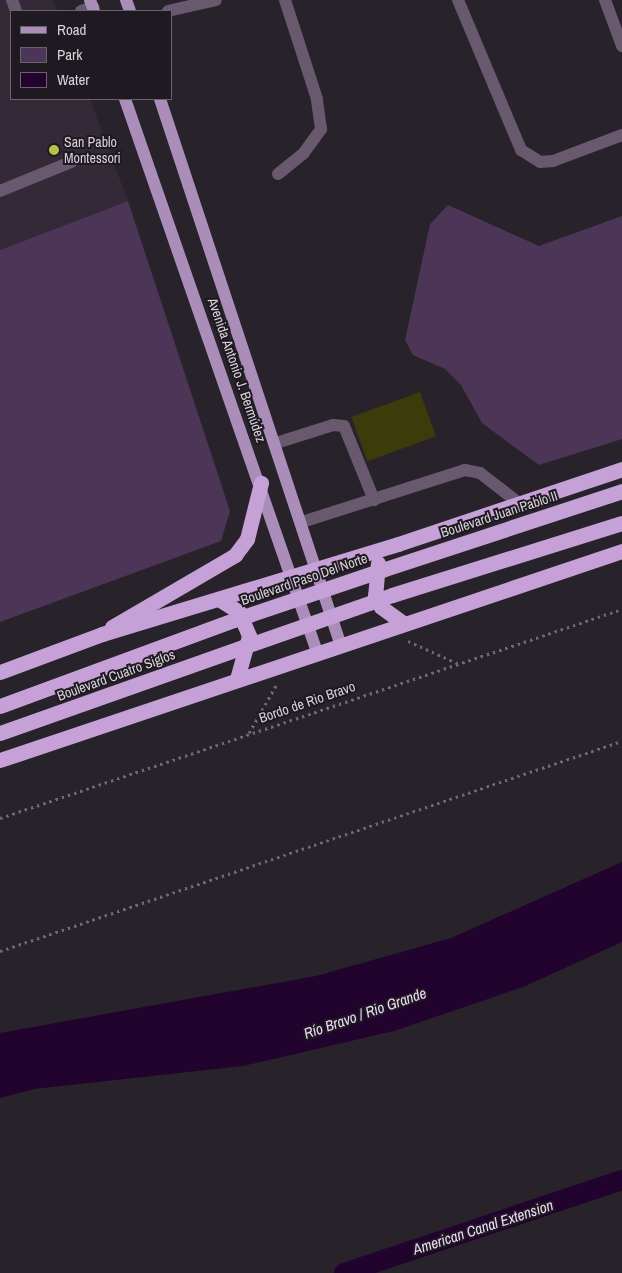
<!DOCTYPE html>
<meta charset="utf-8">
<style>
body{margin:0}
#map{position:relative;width:622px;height:1273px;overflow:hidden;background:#28222b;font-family:"Archivo Narrow",sans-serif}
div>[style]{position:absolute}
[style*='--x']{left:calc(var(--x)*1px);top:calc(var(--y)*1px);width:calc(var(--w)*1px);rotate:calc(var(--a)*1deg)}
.built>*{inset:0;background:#332937}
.green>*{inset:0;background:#4d3557}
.water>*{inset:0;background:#22032e}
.canal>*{height:20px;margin:-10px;padding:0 10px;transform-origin:10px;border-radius:10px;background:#22032e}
.building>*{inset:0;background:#3b3c0a;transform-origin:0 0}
.path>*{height:3px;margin-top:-1.5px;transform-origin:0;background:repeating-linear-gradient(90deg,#6f6a72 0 2.5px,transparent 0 6.5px)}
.minor>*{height:12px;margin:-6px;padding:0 6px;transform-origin:6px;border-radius:6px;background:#68596f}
.major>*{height:12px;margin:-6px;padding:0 6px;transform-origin:6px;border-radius:6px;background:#ab8dba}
.highway>*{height:15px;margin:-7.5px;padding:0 7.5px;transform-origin:7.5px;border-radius:7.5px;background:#c6a1d7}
.highway-bridge>*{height:15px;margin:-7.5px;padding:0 7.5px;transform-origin:7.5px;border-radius:7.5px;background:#c6a1d7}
.dots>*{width:14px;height:14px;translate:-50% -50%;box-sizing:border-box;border:2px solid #1f1922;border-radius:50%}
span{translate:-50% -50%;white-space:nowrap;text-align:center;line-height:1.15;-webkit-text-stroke:4px #1f1922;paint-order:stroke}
.poi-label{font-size:14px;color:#d7d3d9}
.left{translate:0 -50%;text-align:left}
.street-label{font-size:14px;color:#d7d3d9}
.water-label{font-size:15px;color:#edd9f7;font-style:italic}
.legend{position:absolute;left:10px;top:10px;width:162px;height:90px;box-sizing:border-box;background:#1f1922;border:1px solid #69636b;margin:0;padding:6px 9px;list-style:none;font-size:15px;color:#d7d3d9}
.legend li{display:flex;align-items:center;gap:10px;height:25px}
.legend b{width:25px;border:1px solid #69636b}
</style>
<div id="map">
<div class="built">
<i style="clip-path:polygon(0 0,53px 0,58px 11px,11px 11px,11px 99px,90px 99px,128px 201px,0 250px)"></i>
</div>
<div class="green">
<i style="clip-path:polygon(128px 201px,230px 511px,221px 541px,0 622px,0 250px)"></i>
<i style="clip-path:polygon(448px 205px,539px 246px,622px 216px,622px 439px,539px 465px,482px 423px,461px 385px,445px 369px,413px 355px,405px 340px,430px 224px)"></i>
</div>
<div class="water">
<i style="clip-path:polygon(622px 862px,622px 942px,523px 987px,394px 1031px,243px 1066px,34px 1089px,0 1098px,0 1033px,316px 976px,451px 938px)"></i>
</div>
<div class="canal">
<i style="--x:344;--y:1273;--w:293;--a:-18.5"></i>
</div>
<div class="building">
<i style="left:420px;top:392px;width:47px;height:73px;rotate:70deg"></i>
</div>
<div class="path">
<i style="--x:408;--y:641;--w:54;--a:24.2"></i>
<i style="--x:249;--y:733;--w:56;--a:-60.3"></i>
<i style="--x:0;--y:818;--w:656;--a:-18.57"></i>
<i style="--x:0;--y:951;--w:656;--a:-18.66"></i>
</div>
<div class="minor">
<i style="--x:12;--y:0;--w:12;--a:70"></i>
<i style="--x:458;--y:0;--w:163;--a:67.2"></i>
<i style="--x:521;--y:150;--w:22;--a:32"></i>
<i style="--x:540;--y:162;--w:13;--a:-4"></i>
<i style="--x:553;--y:161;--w:74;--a:-20.6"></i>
<i style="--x:605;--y:0;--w:49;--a:69.7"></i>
<i style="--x:81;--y:11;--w:13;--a:-18"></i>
<i style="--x:168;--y:11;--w:49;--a:-12.9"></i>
<i style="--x:278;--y:174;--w:32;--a:-39"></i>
<i style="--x:303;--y:154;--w:31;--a:-54"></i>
<i style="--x:321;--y:129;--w:30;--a:-98"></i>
<i style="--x:317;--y:99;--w:104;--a:-107.9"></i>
<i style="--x:0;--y:191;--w:77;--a:-22.2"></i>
<i style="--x:276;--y:443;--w:60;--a:-17.5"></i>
<i style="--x:333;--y:425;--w:11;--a:5"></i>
<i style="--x:344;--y:426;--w:80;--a:67.9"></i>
<i style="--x:302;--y:522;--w:171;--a:-17.7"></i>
<i style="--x:465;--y:470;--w:15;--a:11"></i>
<i style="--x:480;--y:473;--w:49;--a:37.6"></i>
</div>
<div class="major">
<i style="--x:90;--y:0;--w:12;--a:70"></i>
<i style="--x:126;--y:0;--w:12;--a:70"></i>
<i style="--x:125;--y:99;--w:585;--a:70.85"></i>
<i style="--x:160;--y:99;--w:573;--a:71.69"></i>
</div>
<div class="highway">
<i style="--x:378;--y:563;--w:32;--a:95"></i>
<i style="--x:375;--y:595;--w:13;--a:63"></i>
<i style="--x:381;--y:607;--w:27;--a:36"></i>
<i style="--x:385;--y:569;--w:250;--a:-18.2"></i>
<i style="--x:392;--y:595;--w:241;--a:-17.4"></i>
<i style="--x:220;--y:600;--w:22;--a:32"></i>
<i style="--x:239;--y:612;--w:26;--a:67"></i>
<i style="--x:249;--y:636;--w:45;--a:105.6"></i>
<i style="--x:112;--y:627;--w:143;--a:-30.3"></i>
<i style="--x:235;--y:555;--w:20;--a:-53"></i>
<i style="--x:247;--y:539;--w:58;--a:-76"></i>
<i style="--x:0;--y:672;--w:109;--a:-20.4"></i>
<i style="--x:102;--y:634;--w:309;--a:-16.9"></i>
<i style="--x:398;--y:544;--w:236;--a:-18.5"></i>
<i style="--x:0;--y:706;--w:249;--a:-20.2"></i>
<i style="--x:0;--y:733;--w:258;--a:-19.5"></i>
<i style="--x:0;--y:760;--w:656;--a:-18.57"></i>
</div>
<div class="highway-bridge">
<i style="--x:234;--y:620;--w:159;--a:-18.7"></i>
<i style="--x:243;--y:647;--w:158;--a:-19.2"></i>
</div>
<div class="dots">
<i style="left:54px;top:150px;background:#bbc044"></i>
</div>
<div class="poi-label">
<span class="left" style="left:64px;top:150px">San Pablo<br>Montessori</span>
</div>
<div class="street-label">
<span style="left:237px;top:370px;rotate:71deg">Avenida Antonio J. Bermúdez</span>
<span style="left:499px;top:514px;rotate:-18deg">Boulevard Juan Pablo II</span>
<span style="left:304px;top:579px;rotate:-19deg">Boulevard Paso Del Norte</span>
<span style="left:116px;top:675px;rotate:-20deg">Boulevard Cuatro Siglos</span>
<span style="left:307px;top:702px;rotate:-19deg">Bordo de Rio Bravo</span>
</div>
<div class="water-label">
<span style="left:365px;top:1013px;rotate:-19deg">Río Bravo / Rio Grande</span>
<span style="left:483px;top:1227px;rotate:-18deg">American Canal Extension</span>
</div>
<ul class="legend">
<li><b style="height:6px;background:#ab8dba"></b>Road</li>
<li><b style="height:14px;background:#4d3557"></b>Park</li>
<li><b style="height:14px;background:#22032e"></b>Water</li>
</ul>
</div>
